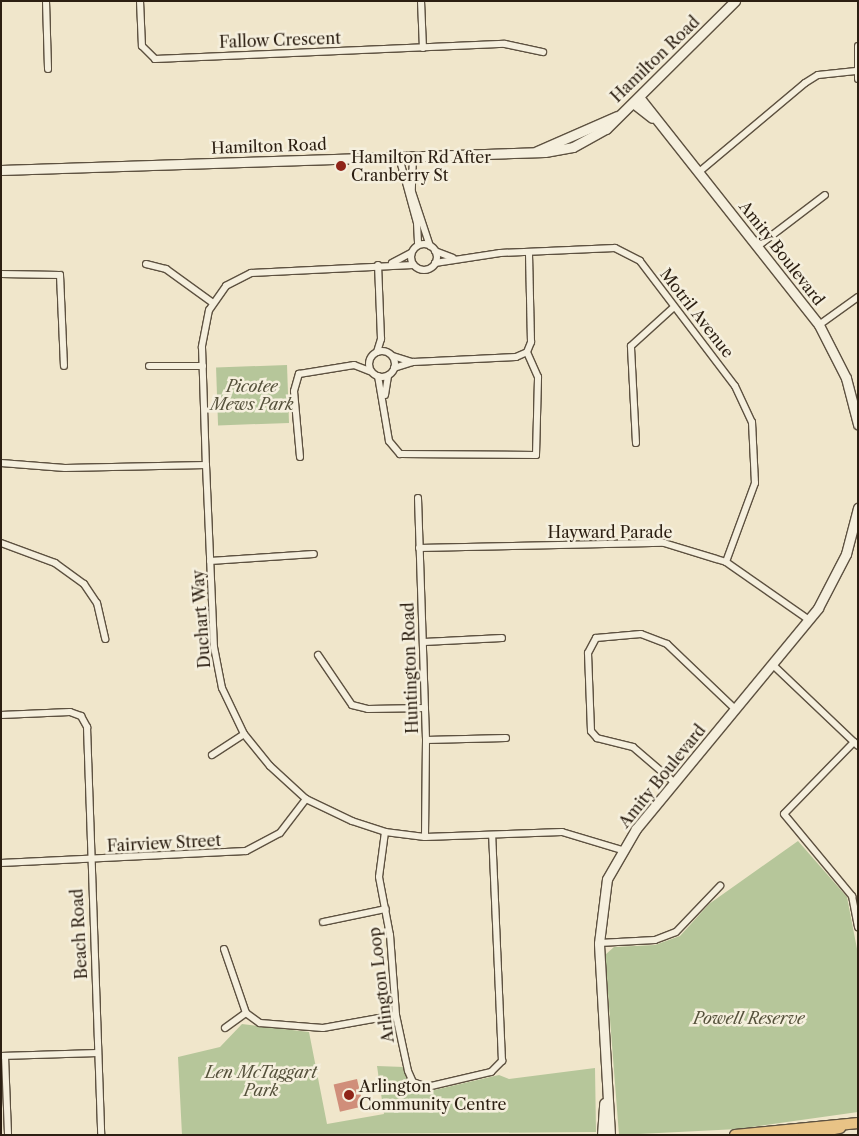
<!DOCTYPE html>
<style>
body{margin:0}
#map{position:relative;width:859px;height:1136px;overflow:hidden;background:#f0e6cb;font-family:"Libre Caslon Text",serif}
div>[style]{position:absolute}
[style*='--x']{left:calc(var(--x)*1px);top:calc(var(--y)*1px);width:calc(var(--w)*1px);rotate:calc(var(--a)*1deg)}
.green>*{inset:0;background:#b6c69a;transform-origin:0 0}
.building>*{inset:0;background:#d08e7a;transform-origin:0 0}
.roads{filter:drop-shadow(1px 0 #5d5140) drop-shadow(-1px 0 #5d5140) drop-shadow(0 1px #5d5140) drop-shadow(0 -1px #5d5140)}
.street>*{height:6px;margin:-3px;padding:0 3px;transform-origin:3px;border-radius:3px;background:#f5efdd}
.street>.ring{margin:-3px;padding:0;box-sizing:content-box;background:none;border:6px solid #f5efdd;border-radius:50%}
.secondary>*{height:9px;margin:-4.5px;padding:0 4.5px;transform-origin:4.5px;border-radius:4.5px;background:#f5efdd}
.primary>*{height:10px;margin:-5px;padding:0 5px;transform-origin:5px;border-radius:5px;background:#e8c386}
.dots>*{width:14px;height:14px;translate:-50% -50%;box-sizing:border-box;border:2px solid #f5efdd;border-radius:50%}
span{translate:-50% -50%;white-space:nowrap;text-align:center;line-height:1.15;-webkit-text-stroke:5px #f5efdd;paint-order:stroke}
.street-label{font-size:16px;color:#2c1f12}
.poi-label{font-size:16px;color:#2c1f12}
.left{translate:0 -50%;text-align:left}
.park-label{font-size:16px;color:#55513b;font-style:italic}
.frame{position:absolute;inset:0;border:2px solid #2c1f12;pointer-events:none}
</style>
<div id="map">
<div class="green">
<i style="left:287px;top:365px;width:58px;height:71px;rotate:88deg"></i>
<i style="clip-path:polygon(798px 841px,847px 897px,858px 954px,858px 1112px,738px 1129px,619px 1135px,605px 955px,614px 947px,655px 945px,680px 936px,709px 904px)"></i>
<i style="clip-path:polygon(242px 1024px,309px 1032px,327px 1124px,384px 1114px,377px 1066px,404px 1067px,408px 1083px,417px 1091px,430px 1091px,499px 1075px,509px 1079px,595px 1068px,596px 1132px,182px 1135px,178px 1057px,220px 1047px)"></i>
</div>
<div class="building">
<i style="left:357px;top:1079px;width:28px;height:24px;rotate:77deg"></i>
</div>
<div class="roads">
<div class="street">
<i style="--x:46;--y:1;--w:68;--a:88.3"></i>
<i style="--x:140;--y:1;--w:45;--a:87.5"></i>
<i style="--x:142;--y:46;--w:18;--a:45"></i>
<i style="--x:155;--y:59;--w:350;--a:-2.5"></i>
<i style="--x:505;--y:44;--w:39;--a:12"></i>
<i style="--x:421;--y:1;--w:47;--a:87.6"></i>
<i style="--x:858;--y:46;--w:33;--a:90"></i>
<i style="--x:413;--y:156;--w:36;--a:92"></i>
<i style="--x:412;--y:192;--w:57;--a:71.6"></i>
<i style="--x:399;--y:157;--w:68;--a:74.7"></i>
<i style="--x:417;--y:223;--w:22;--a:87"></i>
<i style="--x:699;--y:172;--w:138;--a:-40"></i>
<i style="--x:805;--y:83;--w:15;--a:-32"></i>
<i style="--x:818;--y:75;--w:38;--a:-6"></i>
<i class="ring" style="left:411px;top:244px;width:20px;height:20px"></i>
<i style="--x:758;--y:246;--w:84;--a:-37.3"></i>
<i style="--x:435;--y:251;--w:19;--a:21"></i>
<i style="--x:392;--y:263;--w:21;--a:-28"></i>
<i style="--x:435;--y:263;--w:66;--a:-8.7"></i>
<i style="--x:500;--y:253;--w:115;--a:-2.5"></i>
<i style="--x:615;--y:248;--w:28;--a:27"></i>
<i style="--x:640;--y:261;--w:157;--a:52.8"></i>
<i style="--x:735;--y:386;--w:40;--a:65"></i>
<i style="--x:752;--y:422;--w:61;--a:87.2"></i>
<i style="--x:755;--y:483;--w:84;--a:110.2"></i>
<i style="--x:146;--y:264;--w:21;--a:14"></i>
<i style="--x:166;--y:269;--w:58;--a:35.9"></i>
<i style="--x:413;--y:265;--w:162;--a:177.2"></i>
<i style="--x:251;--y:273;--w:28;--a:153"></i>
<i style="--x:226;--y:286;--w:29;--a:125"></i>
<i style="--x:209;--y:310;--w:38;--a:101"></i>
<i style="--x:202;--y:347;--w:118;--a:88.1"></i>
<i style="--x:206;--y:465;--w:182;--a:87.5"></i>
<i style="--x:214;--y:647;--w:42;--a:79"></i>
<i style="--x:222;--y:688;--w:51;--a:64.4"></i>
<i style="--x:244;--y:734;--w:41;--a:50.9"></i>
<i style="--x:270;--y:766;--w:49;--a:42.5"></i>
<i style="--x:306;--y:799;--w:51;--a:25.6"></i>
<i style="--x:352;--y:821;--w:35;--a:18"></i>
<i style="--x:385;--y:832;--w:40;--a:7.1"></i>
<i style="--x:425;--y:837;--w:137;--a:-2.1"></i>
<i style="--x:562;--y:832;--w:63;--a:16.7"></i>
<i style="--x:1;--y:274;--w:59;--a:1"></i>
<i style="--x:60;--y:275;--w:91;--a:87.5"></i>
<i style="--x:819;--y:325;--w:48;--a:-35.7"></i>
<i class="ring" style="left:369px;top:351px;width:20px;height:20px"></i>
<i style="--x:377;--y:352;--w:14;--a:-73"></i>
<i style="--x:381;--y:339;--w:74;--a:-92.3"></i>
<i style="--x:393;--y:356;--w:20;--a:18"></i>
<i style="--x:149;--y:366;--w:54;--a:0"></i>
<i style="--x:394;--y:368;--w:20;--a:-18"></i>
<i style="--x:413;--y:362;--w:103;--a:-2.8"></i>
<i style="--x:516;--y:357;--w:12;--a:-24"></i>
<i style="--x:527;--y:352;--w:11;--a:-68"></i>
<i style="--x:531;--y:342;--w:90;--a:-91.3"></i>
<i style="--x:378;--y:376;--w:66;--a:80.4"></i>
<i style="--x:389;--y:441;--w:17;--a:50"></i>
<i style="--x:400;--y:454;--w:136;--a:0.4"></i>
<i style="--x:536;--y:455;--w:78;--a:-88.5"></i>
<i style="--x:538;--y:377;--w:27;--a:-114"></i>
<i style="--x:385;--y:395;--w:20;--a:-81"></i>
<i style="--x:636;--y:443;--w:97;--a:-93"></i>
<i style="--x:631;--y:346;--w:58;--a:-42.2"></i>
<i style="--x:300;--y:457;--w:66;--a:-95.2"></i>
<i style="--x:294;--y:391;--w:18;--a:-74"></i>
<i style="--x:299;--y:374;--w:56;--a:-9.3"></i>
<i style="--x:354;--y:365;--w:17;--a:21"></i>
<i style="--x:1;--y:463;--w:64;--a:4.5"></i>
<i style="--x:65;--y:468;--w:141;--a:-1.2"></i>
<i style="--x:418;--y:498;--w:242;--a:88.1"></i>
<i style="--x:426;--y:740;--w:97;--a:90.6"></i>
<i style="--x:1;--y:543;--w:58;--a:20.3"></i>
<i style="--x:55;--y:563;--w:36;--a:36"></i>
<i style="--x:84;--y:584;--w:23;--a:56"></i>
<i style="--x:97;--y:603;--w:37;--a:77"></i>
<i style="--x:419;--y:548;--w:245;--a:-1.2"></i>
<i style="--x:664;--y:543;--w:65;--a:17"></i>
<i style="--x:726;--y:562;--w:101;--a:34.9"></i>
<i style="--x:210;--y:561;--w:104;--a:-3.9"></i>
<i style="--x:424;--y:642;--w:78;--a:-2.9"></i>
<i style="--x:318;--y:655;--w:60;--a:55.8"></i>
<i style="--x:352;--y:705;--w:16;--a:14"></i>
<i style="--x:368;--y:709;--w:57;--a:-1"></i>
<i style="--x:773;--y:665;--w:117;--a:43.6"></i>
<i style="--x:1;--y:715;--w:69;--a:-2.5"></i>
<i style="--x:70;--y:712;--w:12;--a:20"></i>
<i style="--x:81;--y:716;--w:13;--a:61"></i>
<i style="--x:87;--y:727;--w:408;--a:88"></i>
<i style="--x:426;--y:740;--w:80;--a:-1.4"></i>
<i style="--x:854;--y:742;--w:100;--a:134.2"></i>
<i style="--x:784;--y:814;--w:107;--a:50.3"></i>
<i style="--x:852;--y:896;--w:32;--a:79"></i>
<i style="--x:212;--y:755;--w:38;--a:-33"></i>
<i style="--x:675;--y:783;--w:55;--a:-139.4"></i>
<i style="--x:633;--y:747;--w:37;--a:-166"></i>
<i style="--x:597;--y:738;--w:9;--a:-131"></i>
<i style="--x:591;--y:731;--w:78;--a:-92.2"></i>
<i style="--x:588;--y:653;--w:17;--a:-62"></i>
<i style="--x:596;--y:638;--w:45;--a:-5.1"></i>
<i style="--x:641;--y:634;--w:28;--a:21"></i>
<i style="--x:667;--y:644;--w:94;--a:43.7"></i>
<i style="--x:385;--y:832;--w:45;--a:97.6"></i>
<i style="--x:379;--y:877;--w:59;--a:79.3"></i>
<i style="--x:390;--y:935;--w:80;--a:85.7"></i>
<i style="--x:396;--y:1015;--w:57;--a:77.9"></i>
<i style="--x:408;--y:1071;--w:12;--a:66"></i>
<i style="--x:413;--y:1082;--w:15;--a:20"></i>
<i style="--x:427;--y:1087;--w:66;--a:-13.2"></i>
<i style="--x:491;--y:1072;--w:16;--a:-45"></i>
<i style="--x:502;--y:1061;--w:226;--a:-92.5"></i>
<i style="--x:1;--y:863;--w:245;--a:-2.8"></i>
<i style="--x:246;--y:851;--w:38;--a:-28"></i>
<i style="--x:280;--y:833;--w:43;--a:-52.6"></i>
<i style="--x:323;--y:922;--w:64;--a:-11.7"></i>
<i style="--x:599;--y:943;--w:56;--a:-3.1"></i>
<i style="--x:655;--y:940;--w:22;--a:-21"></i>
<i style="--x:676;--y:932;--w:64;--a:-46.3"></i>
<i style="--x:224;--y:949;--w:68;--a:71"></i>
<i style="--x:246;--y:1013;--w:17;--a:36"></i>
<i style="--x:260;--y:1023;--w:63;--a:4.5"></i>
<i style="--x:323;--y:1028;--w:74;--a:-10.1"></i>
<i style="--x:225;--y:1028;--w:26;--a:-36"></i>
<i style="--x:1;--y:1056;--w:97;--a:-1.8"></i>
<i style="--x:5;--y:1056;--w:79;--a:87.8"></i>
</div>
<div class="secondary">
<i style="--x:639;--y:97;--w:290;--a:51.7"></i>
<i style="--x:819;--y:325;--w:59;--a:63"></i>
<i style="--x:846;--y:378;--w:48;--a:75.4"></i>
<i style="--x:633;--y:103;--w:24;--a:38"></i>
<i style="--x:537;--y:151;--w:87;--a:-23.6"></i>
<i style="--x:1;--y:170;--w:544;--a:-1.9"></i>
<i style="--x:545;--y:152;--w:28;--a:-10"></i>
<i style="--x:573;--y:147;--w:38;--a:-29"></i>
<i style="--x:606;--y:129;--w:182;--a:-44.8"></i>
<i style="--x:602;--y:1135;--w:32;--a:-86"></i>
<i style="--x:610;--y:1135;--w:192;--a:-93.3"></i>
<i style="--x:599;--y:943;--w:64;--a:-82.9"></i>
<i style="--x:607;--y:879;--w:58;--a:-59.9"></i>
<i style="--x:636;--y:829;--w:286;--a:-50.5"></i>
<i style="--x:818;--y:608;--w:61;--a:-62.6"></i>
<i style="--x:846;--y:554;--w:48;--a:-75.4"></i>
</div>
<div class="primary">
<i style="--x:735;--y:1135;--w:124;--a:-5.6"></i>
<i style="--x:803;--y:1135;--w:38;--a:-11"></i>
</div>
</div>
<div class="dots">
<i style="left:341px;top:166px;background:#8f2418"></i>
<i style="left:349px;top:1095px;background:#8f2418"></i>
</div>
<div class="street-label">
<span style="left:280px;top:40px;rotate:-2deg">Fallow Crescent</span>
<span style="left:655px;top:59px;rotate:-44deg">Hamilton Road</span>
<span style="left:269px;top:146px;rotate:-2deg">Hamilton Road</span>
<span style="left:782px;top:253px;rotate:52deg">Amity Boulevard</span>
<span style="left:697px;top:313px;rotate:52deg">Motril Avenue</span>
<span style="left:610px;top:532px">Hayward Parade</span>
<span style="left:201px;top:619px;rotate:-94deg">Duchart Way</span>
<span style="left:410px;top:668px;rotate:-92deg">Huntington Road</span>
<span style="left:662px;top:776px;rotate:-51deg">Amity Boulevard</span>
<span style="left:164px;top:843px;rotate:-3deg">Fairview Street</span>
<span style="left:79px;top:934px;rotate:-93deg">Beach Road</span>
<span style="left:381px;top:985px;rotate:-97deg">Arlington Loop</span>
</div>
<div class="poi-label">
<span class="left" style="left:351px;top:166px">Hamilton Rd After<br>Cranberry St</span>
<span class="left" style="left:359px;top:1095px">Arlington<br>Community Centre</span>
</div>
<div class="park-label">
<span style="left:252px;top:395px">Picotee<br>Mews Park</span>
<span style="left:749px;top:1018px">Powell Reserve</span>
<span style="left:261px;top:1081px">Len McTaggart<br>Park</span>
</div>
<div class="frame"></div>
</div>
